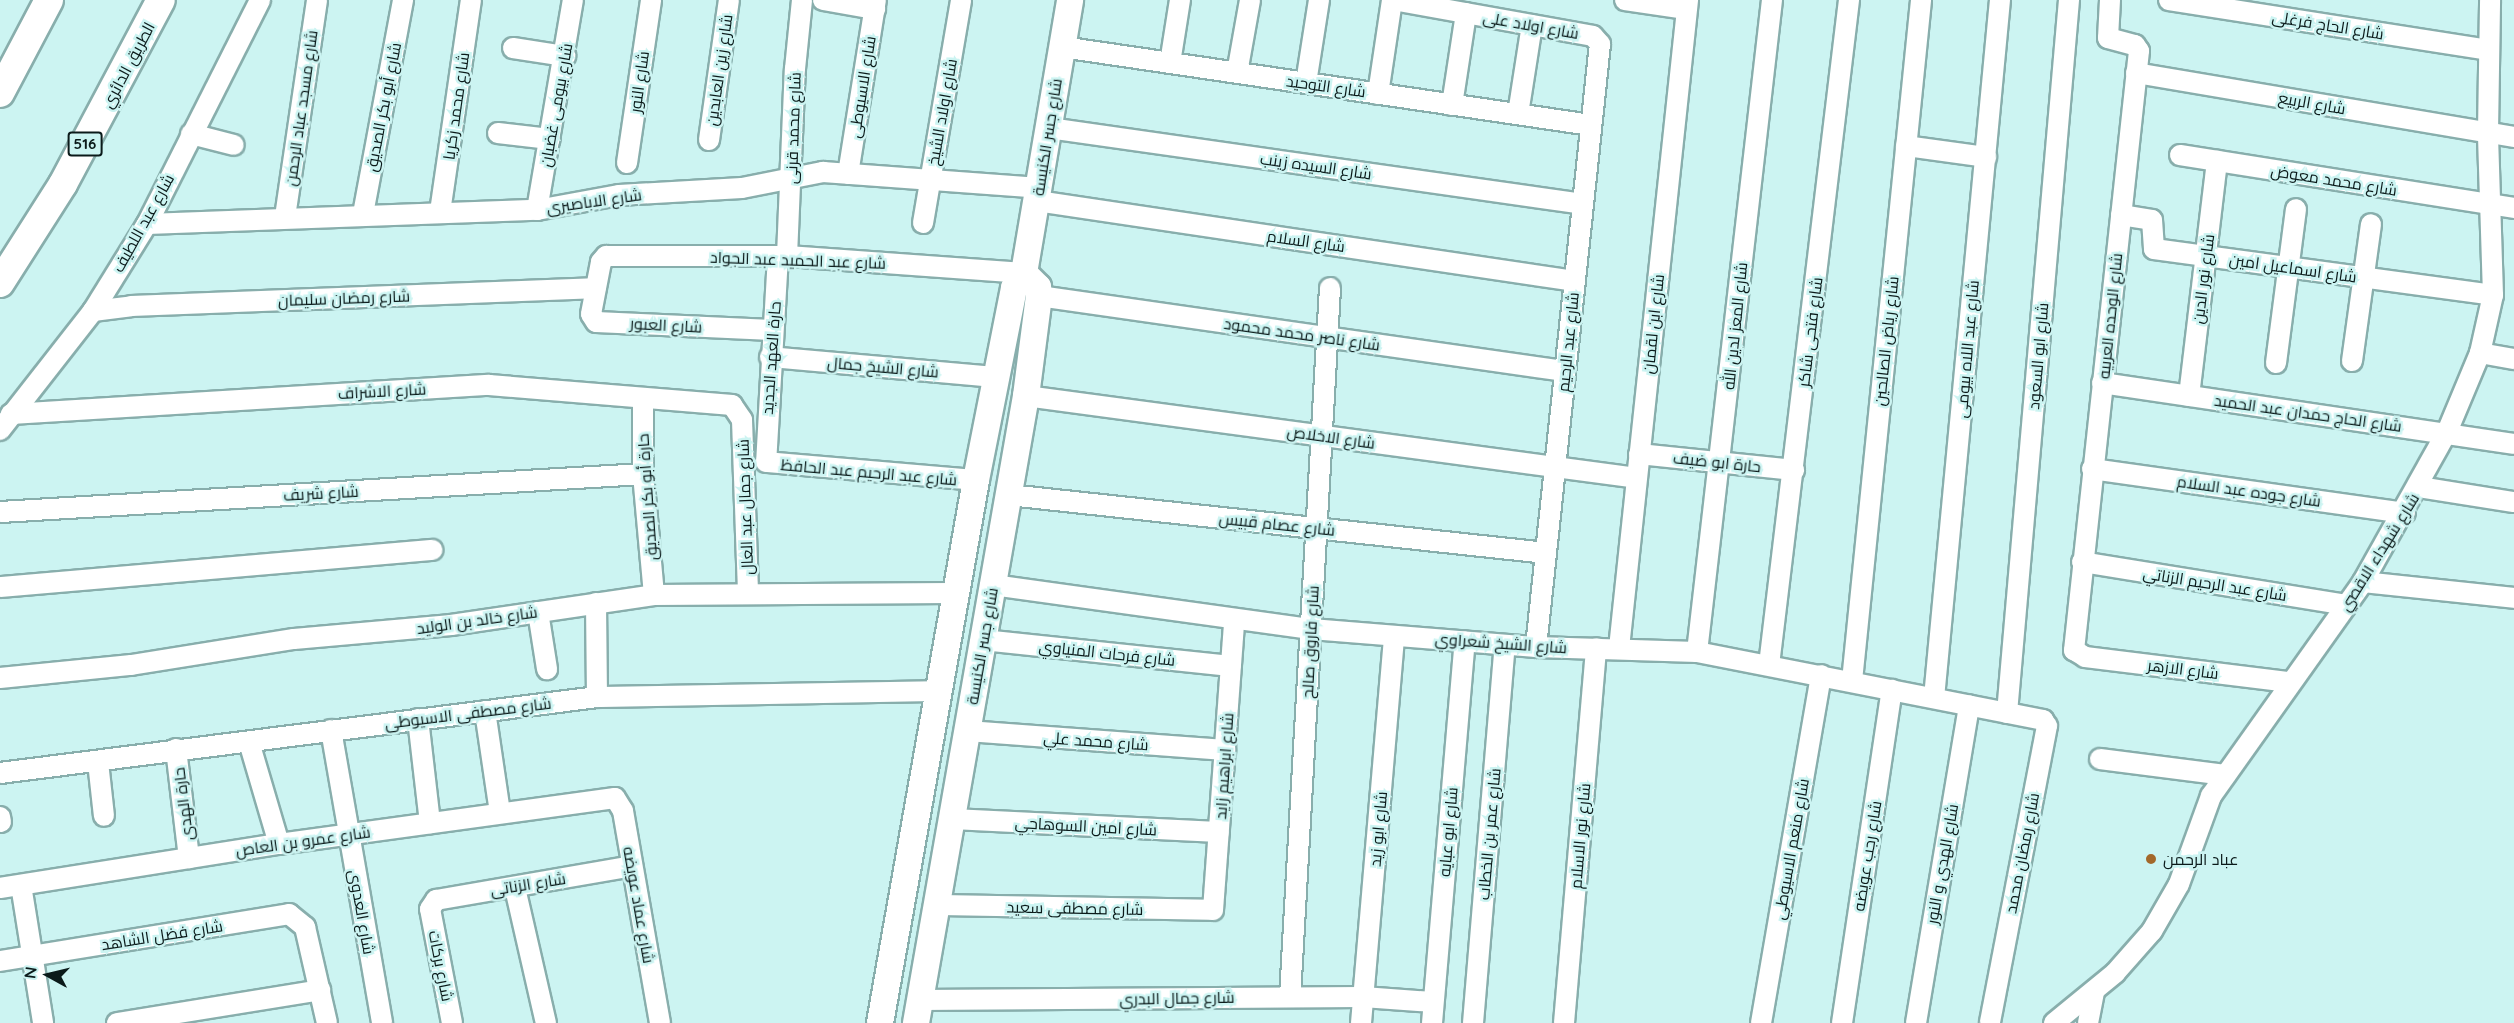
<!DOCTYPE html>
<meta charset="utf-8">
<style>
body{margin:0}
#map{position:relative;width:2514px;height:1023px;overflow:hidden;background:#ccf4f2;font-family:Quicksand,Cairo,sans-serif}
div>[style]{position:absolute}
[style*='--x']{left:calc(var(--x)*1px);top:calc(var(--y)*1px);width:calc(var(--w)*1px);rotate:calc(var(--a)*1deg)}
.roads{filter:drop-shadow(2px 0 #88aeac) drop-shadow(-2px 0 #88aeac) drop-shadow(0 2px #88aeac) drop-shadow(0 -2px #88aeac)}
.minor>*{height:20px;margin:-10px;padding:0 10px;transform-origin:10px;border-radius:10px;background:#fff}
.major>*{height:26px;margin:-13px;padding:0 13px;transform-origin:13px;border-radius:13px;background:#fff}
.highway>*{height:28px;margin:-14px;padding:0 14px;transform-origin:14px;border-radius:14px;background:#fff}
.dots>*{width:16px;height:16px;translate:-50% -50%;box-sizing:border-box;border:3px solid #ccf4f2;border-radius:50%}
span{translate:-50% -50%;white-space:nowrap;text-align:center;line-height:1.15;-webkit-text-stroke:5px #ccf4f2;paint-order:stroke}
.shield-label span{padding:2px 4px;background:#ccf4f2;border:2px solid;border-radius:4px;-webkit-text-stroke-width:0}
.shield-label{font-size:15px;color:#0b1a1a;font-weight:700}
.street-label{font-size:16px;color:#0b1a1a}
.poi-label{font-size:16px;color:#0b1a1a}
.left{translate:0 -50%;text-align:left}
.north{position:absolute;left:18px;top:945px;width:60px;height:60px;-webkit-text-stroke:4px #ccf4f2;paint-order:stroke;rotate:278deg;font-size:16px;font-weight:700;line-height:24px;text-align:center;color:#0b1a1a}
.north::after{content:'';display:block;margin:auto;width:21px;height:27px;background:#0b1a1a;clip-path:polygon(50% 0,100% 100%,50% 72%,0 100%)}
</style>
<div id="map">
<div class="roads">
<div class="minor">
<i style="--x:823;--y:0;--w:53;--a:9.8"></i>
<i style="--x:1393;--y:0;--w:203;--a:10.2"></i>
<i style="--x:1593;--y:36;--w:11;--a:49"></i>
<i style="--x:1600;--y:44;--w:606;--a:96.06"></i>
<i style="--x:1625;--y:0;--w:62;--a:8.4"></i>
<i style="--x:2110;--y:0;--w:38;--a:93"></i>
<i style="--x:2108;--y:38;--w:28;--a:15"></i>
<i style="--x:2135;--y:45;--w:7;--a:56"></i>
<i style="--x:2139;--y:51;--w:603;--a:96.19"></i>
<i style="--x:2074;--y:650;--w:13;--a:32"></i>
<i style="--x:2085;--y:657;--w:206;--a:7"></i>
<i style="--x:2169;--y:0;--w:323;--a:8.9"></i>
<i style="--x:1062;--y:47;--w:535;--a:8.39"></i>
<i style="--x:513;--y:48;--w:53;--a:8.7"></i>
<i style="--x:1170;--y:63;--w:64;--a:-81"></i>
<i style="--x:1237;--y:73;--w:74;--a:-79.9"></i>
<i style="--x:2136;--y:73;--w:383;--a:9.6"></i>
<i style="--x:1306;--y:83;--w:84;--a:-81.1"></i>
<i style="--x:1378;--y:94;--w:95;--a:-81.5"></i>
<i style="--x:1452;--y:105;--w:93;--a:-81.3"></i>
<i style="--x:1518;--y:114;--w:90;--a:-81.1"></i>
<i style="--x:1049;--y:128;--w:539;--a:8.1"></i>
<i style="--x:498;--y:133;--w:52;--a:6.6"></i>
<i style="--x:191;--y:134;--w:44;--a:14.3"></i>
<i style="--x:709;--y:140;--w:141;--a:-81.9"></i>
<i style="--x:1906;--y:146;--w:81;--a:7.8"></i>
<i style="--x:2180;--y:155;--w:338;--a:9"></i>
<i style="--x:627;--y:163;--w:165;--a:-81.6"></i>
<i style="--x:848;--y:174;--w:176;--a:-80.9"></i>
<i style="--x:1037;--y:201;--w:543;--a:8.47"></i>
<i style="--x:537;--y:210;--w:213;--a:-80.3"></i>
<i style="--x:440;--y:212;--w:214;--a:-81.7"></i>
<i style="--x:363;--y:214;--w:218;--a:-79.4"></i>
<i style="--x:2121;--y:215;--w:31;--a:9"></i>
<i style="--x:2152;--y:220;--w:29;--a:86"></i>
<i style="--x:2154;--y:249;--w:342;--a:7.7"></i>
<i style="--x:285;--y:217;--w:219;--a:-81.6"></i>
<i style="--x:923;--y:223;--w:226;--a:-80.3"></i>
<i style="--x:147;--y:224;--w:390;--a:-2.1"></i>
<i style="--x:537;--y:210;--w:83;--a:-10.4"></i>
<i style="--x:619;--y:195;--w:123;--a:-3.3"></i>
<i style="--x:742;--y:188;--w:83;--a:-11.2"></i>
<i style="--x:823;--y:172;--w:217;--a:4.2"></i>
<i style="--x:778;--y:256;--w:206;--a:93.3"></i>
<i style="--x:766;--y:462;--w:211;--a:4.9"></i>
<i style="--x:787;--y:256;--w:187;--a:-87.6"></i>
<i style="--x:795;--y:69;--w:69;--a:-84.2"></i>
<i style="--x:1039;--y:296;--w:530;--a:8.13"></i>
<i style="--x:93;--y:311;--w:38;--a:-7"></i>
<i style="--x:131;--y:306;--w:465;--a:-2.2"></i>
<i style="--x:772;--y:330;--w:176;--a:-177.4"></i>
<i style="--x:596;--y:322;--w:9;--a:-122"></i>
<i style="--x:591;--y:314;--w:53;--a:-79.1"></i>
<i style="--x:601;--y:262;--w:8;--a:-50"></i>
<i style="--x:606;--y:256;--w:181;--a:0"></i>
<i style="--x:787;--y:256;--w:238;--a:4.1"></i>
<i style="--x:2480;--y:353;--w:35;--a:10"></i>
<i style="--x:770;--y:357;--w:227;--a:5.1"></i>
<i style="--x:2352;--y:361;--w:138;--a:-82.1"></i>
<i style="--x:2276;--y:363;--w:155;--a:-82.6"></i>
<i style="--x:2102;--y:383;--w:416;--a:8.4"></i>
<i style="--x:1026;--y:396;--w:616;--a:7.64"></i>
<i style="--x:2189;--y:396;--w:237;--a:-83.2"></i>
<i style="--x:643;--y:398;--w:76;--a:90"></i>
<i style="--x:643;--y:474;--w:121;--a:84.8"></i>
<i style="--x:11;--y:414;--w:479;--a:-3.5"></i>
<i style="--x:489;--y:385;--w:244;--a:4.7"></i>
<i style="--x:732;--y:405;--w:18;--a:56"></i>
<i style="--x:742;--y:420;--w:173;--a:88"></i>
<i style="--x:0;--y:430;--w:151;--a:-52"></i>
<i style="--x:93;--y:311;--w:102;--a:-58.2"></i>
<i style="--x:147;--y:224;--w:251;--a:-63.2"></i>
<i style="--x:1639;--y:454;--w:156;--a:5.9"></i>
<i style="--x:2092;--y:469;--w:316;--a:8"></i>
<i style="--x:2419;--y:487;--w:96;--a:9"></i>
<i style="--x:1009;--y:495;--w:540;--a:6.16"></i>
<i style="--x:0;--y:512;--w:644;--a:-3.38"></i>
<i style="--x:2082;--y:562;--w:269;--a:9.2"></i>
<i style="--x:2363;--y:582;--w:152;--a:6"></i>
<i style="--x:993;--y:585;--w:321;--a:7.9"></i>
<i style="--x:1311;--y:629;--w:226;--a:4.6"></i>
<i style="--x:1536;--y:647;--w:161;--a:1.8"></i>
<i style="--x:1697;--y:652;--w:353;--a:11.1"></i>
<i style="--x:2043;--y:720;--w:7;--a:56"></i>
<i style="--x:2047;--y:726;--w:302;--a:100.9"></i>
<i style="--x:0;--y:587;--w:434;--a:-4.9"></i>
<i style="--x:596;--y:603;--w:94;--a:89.4"></i>
<i style="--x:538;--y:612;--w:58;--a:81"></i>
<i style="--x:983;--y:640;--w:249;--a:6"></i>
<i style="--x:1619;--y:648;--w:652;--a:-83.92"></i>
<i style="--x:1697;--y:652;--w:656;--a:-83.44"></i>
<i style="--x:1769;--y:665;--w:670;--a:-83.14"></i>
<i style="--x:0;--y:678;--w:132;--a:-5.7"></i>
<i style="--x:131;--y:665;--w:165;--a:-9.1"></i>
<i style="--x:294;--y:639;--w:158;--a:-5.1"></i>
<i style="--x:451;--y:625;--w:205;--a:-8.4"></i>
<i style="--x:654;--y:595;--w:302;--a:-0.4"></i>
<i style="--x:1852;--y:681;--w:684;--a:-84.21"></i>
<i style="--x:1934;--y:698;--w:701;--a:-84.6"></i>
<i style="--x:485;--y:711;--w:103;--a:81.6"></i>
<i style="--x:2007;--y:713;--w:716;--a:-85.03"></i>
<i style="--x:418;--y:719;--w:105;--a:83.4"></i>
<i style="--x:331;--y:730;--w:297;--a:80.1"></i>
<i style="--x:967;--y:731;--w:259;--a:4.2"></i>
<i style="--x:249;--y:742;--w:106;--a:73.6"></i>
<i style="--x:176;--y:749;--w:110;--a:83.2"></i>
<i style="--x:2100;--y:759;--w:126;--a:7.3"></i>
<i style="--x:98;--y:762;--w:54;--a:83.7"></i>
<i style="--x:0;--y:773;--w:602;--a:-7.25"></i>
<i style="--x:597;--y:697;--w:341;--a:-1"></i>
<i style="--x:0;--y:817;--w:5;--a:79"></i>
<i style="--x:952;--y:819;--w:267;--a:2.8"></i>
<i style="--x:21;--y:885;--w:140;--a:80.9"></i>
<i style="--x:0;--y:888;--w:282;--a:-9"></i>
<i style="--x:279;--y:844;--w:339;--a:-7.8"></i>
<i style="--x:615;--y:798;--w:15;--a:58"></i>
<i style="--x:623;--y:811;--w:215;--a:80.1"></i>
<i style="--x:515;--y:888;--w:139;--a:77.1"></i>
<i style="--x:936;--y:905;--w:277;--a:1"></i>
<i style="--x:1213;--y:910;--w:290;--a:-85.8"></i>
<i style="--x:0;--y:961;--w:293;--a:-9.2"></i>
<i style="--x:289;--y:914;--w:21;--a:39"></i>
<i style="--x:305;--y:927;--w:98;--a:77.1"></i>
<i style="--x:1290;--y:997;--w:710;--a:-86.77"></i>
<i style="--x:920;--y:1000;--w:443;--a:-0.4"></i>
<i style="--x:1363;--y:997;--w:70;--a:4.1"></i>
<i style="--x:117;--y:1023;--w:206;--a:-9.2"></i>
<i style="--x:452;--y:1023;--w:116;--a:-100.9"></i>
<i style="--x:430;--y:909;--w:11;--a:-56"></i>
<i style="--x:436;--y:900;--w:199;--a:-9.8"></i>
<i style="--x:1361;--y:1023;--w:388;--a:-85.1"></i>
<i style="--x:1432;--y:1023;--w:383;--a:-85.1"></i>
<i style="--x:1473;--y:1023;--w:379;--a:-85.2"></i>
<i style="--x:1564;--y:1023;--w:376;--a:-85.1"></i>
<i style="--x:1761;--y:1023;--w:353;--a:-80.2"></i>
<i style="--x:1842;--y:1023;--w:337;--a:-81.5"></i>
<i style="--x:1916;--y:1023;--w:322;--a:-80.5"></i>
<i style="--x:2054;--y:1023;--w:79;--a:-39.3"></i>
<i style="--x:2115;--y:973;--w:56;--a:-48.6"></i>
<i style="--x:2152;--y:931;--w:54;--a:-60.1"></i>
<i style="--x:2179;--y:884;--w:94;--a:-70"></i>
<i style="--x:2211;--y:796;--w:262;--a:-54.6"></i>
<i style="--x:2363;--y:582;--w:172;--a:-60.8"></i>
<i style="--x:2447;--y:432;--w:86;--a:-67.3"></i>
<i style="--x:2480;--y:353;--w:59;--a:-77.4"></i>
<i style="--x:2493;--y:295;--w:163;--a:-91.8"></i>
<i style="--x:2488;--y:132;--w:132;--a:-89.1"></i>
<i style="--x:2088;--y:1023;--w:33;--a:-79"></i>
</div>
<div class="major">
<i style="--x:880;--y:1023;--w:551;--a:-79.97"></i>
<i style="--x:976;--y:480;--w:196;--a:-78.8"></i>
<i style="--x:1014;--y:288;--w:18;--a:-56"></i>
<i style="--x:1024;--y:273;--w:277;--a:-80.4"></i>
<i style="--x:916;--y:1023;--w:637;--a:-80.05"></i>
<i style="--x:1026;--y:396;--w:101;--a:-82.6"></i>
<i style="--x:1039;--y:296;--w:9;--a:-96"></i>
<i style="--x:1038;--y:287;--w:20;--a:-135"></i>
</div>
<div class="highway">
<i style="--x:0;--y:93;--w:105;--a:-62.2"></i>
<i style="--x:0;--y:283;--w:117;--a:-57.5"></i>
<i style="--x:63;--y:184;--w:208;--a:-62"></i>
</div>
</div>
<div class="dots">
<i style="left:2151px;top:859px;background:#a3682a"></i>
</div>
<div class="shield-label">
<span style="left:85px;top:144px">516</span>
</div>
<div class="street-label">
<span style="left:1531px;top:25px;rotate:10deg">شارع اولاد على</span>
<span style="left:2328px;top:25px;rotate:9deg">شارع الحاج فرغلى</span>
<span style="left:128px;top:65px;rotate:-62deg">الطريق الدائري</span>
<span style="left:719px;top:70px;rotate:-82deg">شارع زين العابدين</span>
<span style="left:639px;top:82px;rotate:-82deg">شارع النور</span>
<span style="left:1326px;top:86px;rotate:8deg">شارع التوحيد</span>
<span style="left:862px;top:87px;rotate:-81deg">شارع الاسيوطى</span>
<span style="left:2312px;top:103px;rotate:10deg">شارع الربيع</span>
<span style="left:556px;top:105px;rotate:-80deg">شارع بيومى غضبان</span>
<span style="left:456px;top:106px;rotate:-82deg">شارع محمد زكريا</span>
<span style="left:383px;top:107px;rotate:-79deg">شارع أبو بكر الصديق</span>
<span style="left:301px;top:108px;rotate:-82deg">شارع مسجد عباد الرحمن</span>
<span style="left:942px;top:112px;rotate:-80deg">شارع اولاد الشيخ</span>
<span style="left:793px;top:128px;rotate:-88deg">شارع محمد قرنى</span>
<span style="left:1047px;top:137px;rotate:-81deg">شارع جسر الكنيسة</span>
<span style="left:1316px;top:166px;rotate:8deg">شارع السيده زينب</span>
<span style="left:2334px;top:180px;rotate:9deg">شارع محمد معوض</span>
<span style="left:594px;top:201px;rotate:-8deg">شارع الاباصيرى</span>
<span style="left:143px;top:223px;rotate:-61deg">شارع عبد اللطيف</span>
<span style="left:1306px;top:241px;rotate:8deg">شارع السلام</span>
<span style="left:798px;top:260px;rotate:2deg">شارع عبد الحميد عبد الجواد</span>
<span style="left:2293px;top:268px;rotate:8deg">شارع اسماعيل امين</span>
<span style="left:2203px;top:279px;rotate:-83deg">شارع نور الدين</span>
<span style="left:344px;top:298px;rotate:-2deg">شارع رمضان سليمان</span>
<span style="left:2110px;top:316px;rotate:-84deg">شارع الوحده العربيه</span>
<span style="left:1653px;top:324px;rotate:-84deg">شارع ابن لقمان</span>
<span style="left:666px;top:325px;rotate:3deg">شارع العبور</span>
<span style="left:1735px;top:326px;rotate:-84deg">شارع المعز لدين الله</span>
<span style="left:1810px;top:332px;rotate:-83deg">شارع فتحى شاكر</span>
<span style="left:1302px;top:334px;rotate:8deg">شارع ناصر محمد محمود</span>
<span style="left:1886px;top:341px;rotate:-84deg">شارع رياض الصالحين</span>
<span style="left:1568px;top:342px;rotate:-84deg">شارع عبد الرحيم</span>
<span style="left:1967px;top:349px;rotate:-85deg">شارع عبد اللاه بيومى</span>
<span style="left:2038px;top:356px;rotate:-85deg">شارع ابو السعود</span>
<span style="left:771px;top:358px;rotate:-86deg">حارة العهد الجديد</span>
<span style="left:883px;top:367px;rotate:5deg">شارع الشيخ جمال</span>
<span style="left:382px;top:391px;rotate:-3deg">شارع الاشراف</span>
<span style="left:2308px;top:413px;rotate:8deg">شارع الحاج حمدان عبد الحميد</span>
<span style="left:1331px;top:437px;rotate:8deg">شارع الاخلاص</span>
<span style="left:1717px;top:462px;rotate:6deg">حارة ابو ضيف</span>
<span style="left:869px;top:472px;rotate:5deg">شارع عبد الرحيم عبد الحافظ</span>
<span style="left:2249px;top:491px;rotate:8deg">شارع جوده عبد السلام</span>
<span style="left:321px;top:493px;rotate:-3deg">شارع شريف</span>
<span style="left:647px;top:497px;rotate:-94deg">حارة أبو بكر الصديق</span>
<span style="left:745px;top:507px;rotate:-92deg">شارع جمال عبد العال</span>
<span style="left:1277px;top:524px;rotate:6deg">شارع عصام قبيس</span>
<span style="left:2379px;top:552px;rotate:-58deg">شارع شهداء الاقصي</span>
<span style="left:2215px;top:584px;rotate:9deg">شارع عبد الرحيم الزناتي</span>
<span style="left:477px;top:620px;rotate:-8deg">شارع خالد بن الوليد</span>
<span style="left:1310px;top:642px;rotate:-87deg">شارع فاروق صالح</span>
<span style="left:1501px;top:643px;rotate:4deg">شارع الشيخ شعراوي</span>
<span style="left:982px;top:646px;rotate:-80deg">شارع جسر الكنيسة</span>
<span style="left:1107px;top:653px;rotate:6deg">شارع فرحات المنياوي</span>
<span style="left:2183px;top:669px;rotate:7deg">شارع الازهر</span>
<span style="left:468px;top:713px;rotate:-7deg">شارع مصطفى الاسيوطى</span>
<span style="left:1096px;top:741px;rotate:4deg">شارع محمد علي</span>
<span style="left:1224px;top:766px;rotate:-86deg">شارع ابراهيم زايد</span>
<span style="left:183px;top:804px;rotate:-97deg">حارة الهدى</span>
<span style="left:1086px;top:826px;rotate:3deg">شارع امين السوهاجي</span>
<span style="left:1378px;top:829px;rotate:-85deg">شارع ابو زيد</span>
<span style="left:1448px;top:832px;rotate:-85deg">شارع ابو عبايه</span>
<span style="left:1489px;top:834px;rotate:-85deg">شارع عمر بن الخطاب</span>
<span style="left:1580px;top:836px;rotate:-85deg">شارع نور الاسلام</span>
<span style="left:303px;top:841px;rotate:-8deg">شارع عمرو بن العاص</span>
<span style="left:1791px;top:849px;rotate:-80deg">شارع منعم الاسيوطي</span>
<span style="left:2022px;top:853px;rotate:-79deg">شارع رمضان محمد</span>
<span style="left:1867px;top:856px;rotate:-81deg">شارع رجب عويضه</span>
<span style="left:1942px;top:864px;rotate:-80deg">شارع الهدي و النور</span>
<span style="left:528px;top:884px;rotate:-9deg">شارع الزناتى</span>
<span style="left:639px;top:905px;rotate:80deg">شارع عماد عويضه</span>
<span style="left:1075px;top:908px;rotate:1deg">شارع مصطفى سعيد</span>
<span style="left:362px;top:912px;rotate:80deg">شارع العدوى</span>
<span style="left:162px;top:935px;rotate:-9deg">شارع فضل الشاهد</span>
<span style="left:441px;top:966px;rotate:79deg">شارع بركات</span>
<span style="left:1177px;top:998px;rotate:-1deg">شارع جمال البدري</span>
</div>
<div class="poi-label">
<span class="left" style="left:2163px;top:859px">عباد الرحمن</span>
</div>
<div class="north">N</div>
</div>
